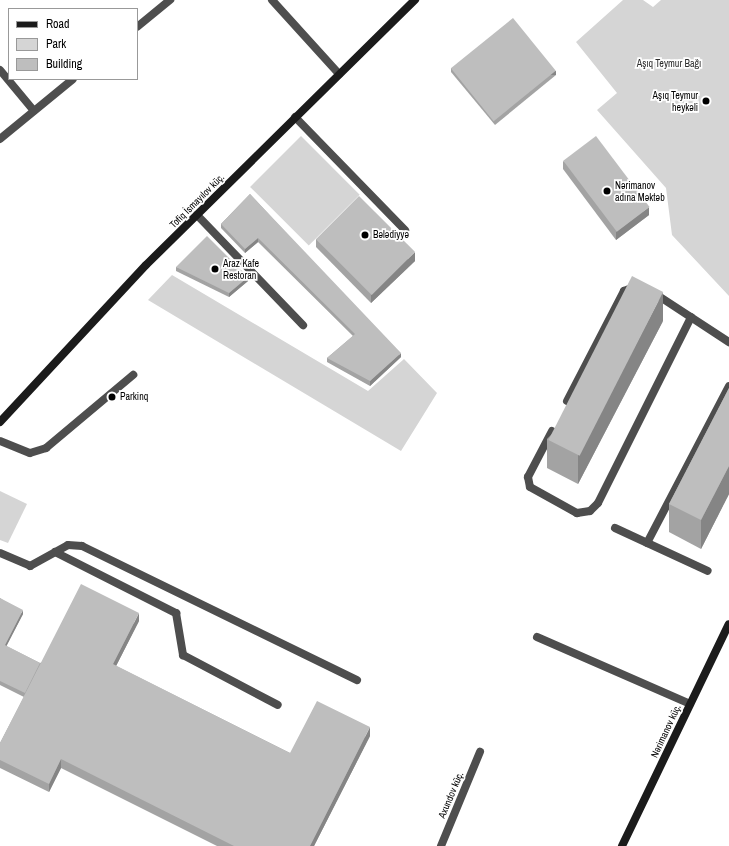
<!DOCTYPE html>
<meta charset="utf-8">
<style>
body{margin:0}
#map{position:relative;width:729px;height:846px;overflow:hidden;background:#fff;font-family:"Archivo Narrow",sans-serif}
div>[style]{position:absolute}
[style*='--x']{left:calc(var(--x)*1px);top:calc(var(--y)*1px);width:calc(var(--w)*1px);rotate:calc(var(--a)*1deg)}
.green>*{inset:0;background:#d5d5d5;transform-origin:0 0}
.lane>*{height:8px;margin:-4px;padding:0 4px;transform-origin:4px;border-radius:4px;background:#4e4e4e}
.street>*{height:8px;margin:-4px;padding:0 4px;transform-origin:4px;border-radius:4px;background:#4e4e4e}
.secondary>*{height:8px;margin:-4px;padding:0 4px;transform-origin:4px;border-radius:4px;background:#1b1b1b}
.wall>*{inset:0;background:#a3a3a3}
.shaded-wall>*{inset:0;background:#858585;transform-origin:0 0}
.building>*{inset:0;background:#bebebe;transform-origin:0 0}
.dots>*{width:11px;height:11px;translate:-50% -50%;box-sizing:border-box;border:2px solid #fff;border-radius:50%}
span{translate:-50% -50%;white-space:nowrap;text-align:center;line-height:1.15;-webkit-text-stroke:3.5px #fff;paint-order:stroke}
.park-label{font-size:10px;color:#2c2c2c}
.poi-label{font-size:10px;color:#000}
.right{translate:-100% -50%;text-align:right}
.left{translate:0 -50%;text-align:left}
.street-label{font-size:10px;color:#000}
.legend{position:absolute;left:8px;top:8px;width:130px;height:72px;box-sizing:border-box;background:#fff;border:1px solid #999;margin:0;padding:5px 7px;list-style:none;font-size:12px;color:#000}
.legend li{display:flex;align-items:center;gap:8px;height:20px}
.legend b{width:20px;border:1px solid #999}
</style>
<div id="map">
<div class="green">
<i style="clip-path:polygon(623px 0,643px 0,653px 7px,661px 0,729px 0,729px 296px,672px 235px,666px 188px,597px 110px,617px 93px,576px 42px)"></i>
<i style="left:301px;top:136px;width:83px;height:72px;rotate:45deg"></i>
<i style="clip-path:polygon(172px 275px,368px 391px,404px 359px,437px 393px,401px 451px,148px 300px)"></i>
<i style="clip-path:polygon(0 491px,27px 504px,8px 543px,0 540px)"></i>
</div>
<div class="lane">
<i style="--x:295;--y:117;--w:158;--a:45.8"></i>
<i style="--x:197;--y:215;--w:153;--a:46.1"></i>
<i style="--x:654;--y:293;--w:90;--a:33.2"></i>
<i style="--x:567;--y:401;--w:124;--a:-62.6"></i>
<i style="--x:624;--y:291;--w:11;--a:-22"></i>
<i style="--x:552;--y:431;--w:52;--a:117.6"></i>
<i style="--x:528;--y:477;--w:10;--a:79"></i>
<i style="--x:530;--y:487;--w:54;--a:29"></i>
<i style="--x:577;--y:513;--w:13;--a:-9"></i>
<i style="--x:590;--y:511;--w:11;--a:-45"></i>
<i style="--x:598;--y:503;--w:208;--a:-63.4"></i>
<i style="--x:0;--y:441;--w:32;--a:22"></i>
<i style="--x:30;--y:453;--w:17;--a:-17"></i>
<i style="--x:46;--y:448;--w:114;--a:-40"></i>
<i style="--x:615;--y:528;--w:102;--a:24.8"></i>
<i style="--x:647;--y:543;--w:177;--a:-62.4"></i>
<i style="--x:55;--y:552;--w:136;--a:26.8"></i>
<i style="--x:176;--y:613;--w:43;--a:80.5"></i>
<i style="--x:183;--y:655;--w:107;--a:27.8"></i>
<i style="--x:0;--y:553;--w:33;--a:23"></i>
<i style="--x:30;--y:566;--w:43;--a:-28.9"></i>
<i style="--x:68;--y:545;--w:14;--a:4"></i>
<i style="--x:82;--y:546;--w:306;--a:26"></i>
<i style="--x:537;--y:637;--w:167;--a:23.6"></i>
</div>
<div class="street">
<i style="--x:272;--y:0;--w:100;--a:47.8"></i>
<i style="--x:137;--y:27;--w:43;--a:-39.3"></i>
<i style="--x:0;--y:70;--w:53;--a:50.3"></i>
<i style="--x:0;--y:139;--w:94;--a:-39.4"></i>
<i style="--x:441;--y:846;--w:102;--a:-67.5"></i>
</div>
<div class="secondary">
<i style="--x:0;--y:422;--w:214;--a:-47.1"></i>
<i style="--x:146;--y:265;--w:378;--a:-44.6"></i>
<i style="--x:622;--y:846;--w:246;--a:-64.3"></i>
</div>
<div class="wall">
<i style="clip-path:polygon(451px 68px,556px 75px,495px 125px,451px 72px)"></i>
<i style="clip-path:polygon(563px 161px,649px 215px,616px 240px,563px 169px)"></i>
<i style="clip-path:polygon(250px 194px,401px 357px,370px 386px,327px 362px,327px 358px,353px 336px,258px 242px,245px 253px,221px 228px,221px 224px)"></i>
<i style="clip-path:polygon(316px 239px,415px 261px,371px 303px,316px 247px)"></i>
<i style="clip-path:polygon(176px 267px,248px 281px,229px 297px,176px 271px)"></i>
<i style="clip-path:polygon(663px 321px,578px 484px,547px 468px,547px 439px)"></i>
<i style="clip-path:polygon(729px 388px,729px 494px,701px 549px,669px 532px,669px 504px)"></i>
<i style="clip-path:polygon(0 598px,23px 614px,6px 646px,40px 663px,139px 621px,116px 666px,290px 753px,370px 736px,314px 846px,217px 846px,61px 768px,49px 792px,0 768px,0 743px,24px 697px,0 685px)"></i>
</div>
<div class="shaded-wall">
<i style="left:556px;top:71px;width:4px;height:79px;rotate:90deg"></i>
<i style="clip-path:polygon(649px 207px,649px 215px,616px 240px,616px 232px)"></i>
<i style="clip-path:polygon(258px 238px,258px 242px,245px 253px,245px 249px)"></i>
<i style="clip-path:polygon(415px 252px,415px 261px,371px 303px,371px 295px)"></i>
<i style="clip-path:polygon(248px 277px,248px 281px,229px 297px,229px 293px)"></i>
<i style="clip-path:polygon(663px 292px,663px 321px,578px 484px,578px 455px)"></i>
<i style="clip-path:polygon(401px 353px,401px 357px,370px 386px,370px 381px)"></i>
<i style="clip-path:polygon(729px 466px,729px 494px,701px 549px,701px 520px)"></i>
<i style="clip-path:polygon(23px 610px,23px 614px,5px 649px,5px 645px)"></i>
<i style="clip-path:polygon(139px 613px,139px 621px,113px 672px,113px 664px)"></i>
<i style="clip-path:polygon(370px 727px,370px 736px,314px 846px,310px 846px)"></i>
<i style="clip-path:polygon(61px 759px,61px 768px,49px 792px,49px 784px)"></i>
</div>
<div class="building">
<i style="left:513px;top:18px;width:68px;height:80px;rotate:51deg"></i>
<i style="left:596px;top:136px;width:89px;height:41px;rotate:53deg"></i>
<i style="clip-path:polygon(250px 194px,401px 353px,370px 381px,327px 358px,355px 334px,258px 238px,245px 249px,221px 224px)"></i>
<i style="left:359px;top:196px;width:79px;height:61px;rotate:45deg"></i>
<i style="clip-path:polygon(207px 236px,248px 277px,229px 293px,176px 267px)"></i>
<i style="left:632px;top:276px;width:35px;height:184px;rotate:27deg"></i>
<i style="clip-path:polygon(729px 388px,729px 466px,701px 520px,669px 504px)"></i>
<i style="clip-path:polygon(81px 584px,139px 613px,113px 664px,290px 753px,317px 701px,370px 727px,310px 846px,234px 846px,61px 759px,49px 784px,0 760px,0 743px)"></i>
<i style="clip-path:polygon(0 598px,23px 610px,5px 645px,40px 663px,25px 693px,0 681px)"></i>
</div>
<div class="dots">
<i style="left:706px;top:101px;background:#000"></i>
<i style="left:607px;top:191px;background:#000"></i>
<i style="left:365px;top:235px;background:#000"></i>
<i style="left:215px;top:269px;background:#000"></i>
<i style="left:112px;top:397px;background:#000"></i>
</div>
<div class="park-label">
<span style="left:669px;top:64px">Aşıq Teymur Bağı</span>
</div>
<div class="poi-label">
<span class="right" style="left:698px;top:101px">Aşıq Teymur<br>heykəli</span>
<span class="left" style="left:615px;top:191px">Nərimanov<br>adına Məktəb</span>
<span class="left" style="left:373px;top:235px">Bələdiyyə</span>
<span class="left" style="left:223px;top:269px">Araz Kafe<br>Restoran</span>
<span class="left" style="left:120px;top:397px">Parkinq</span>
</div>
<div class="street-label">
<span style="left:197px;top:201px;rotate:-45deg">Tofiq İsmayılov küç.</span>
<span style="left:666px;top:731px;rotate:-65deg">Nərimanov küç.</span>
<span style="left:451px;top:795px;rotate:-67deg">Axundov küç.</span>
</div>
<ul class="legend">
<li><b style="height:5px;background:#1b1b1b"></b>Road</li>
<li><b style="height:11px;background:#d5d5d5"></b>Park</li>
<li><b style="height:11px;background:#bebebe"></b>Building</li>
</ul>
</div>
